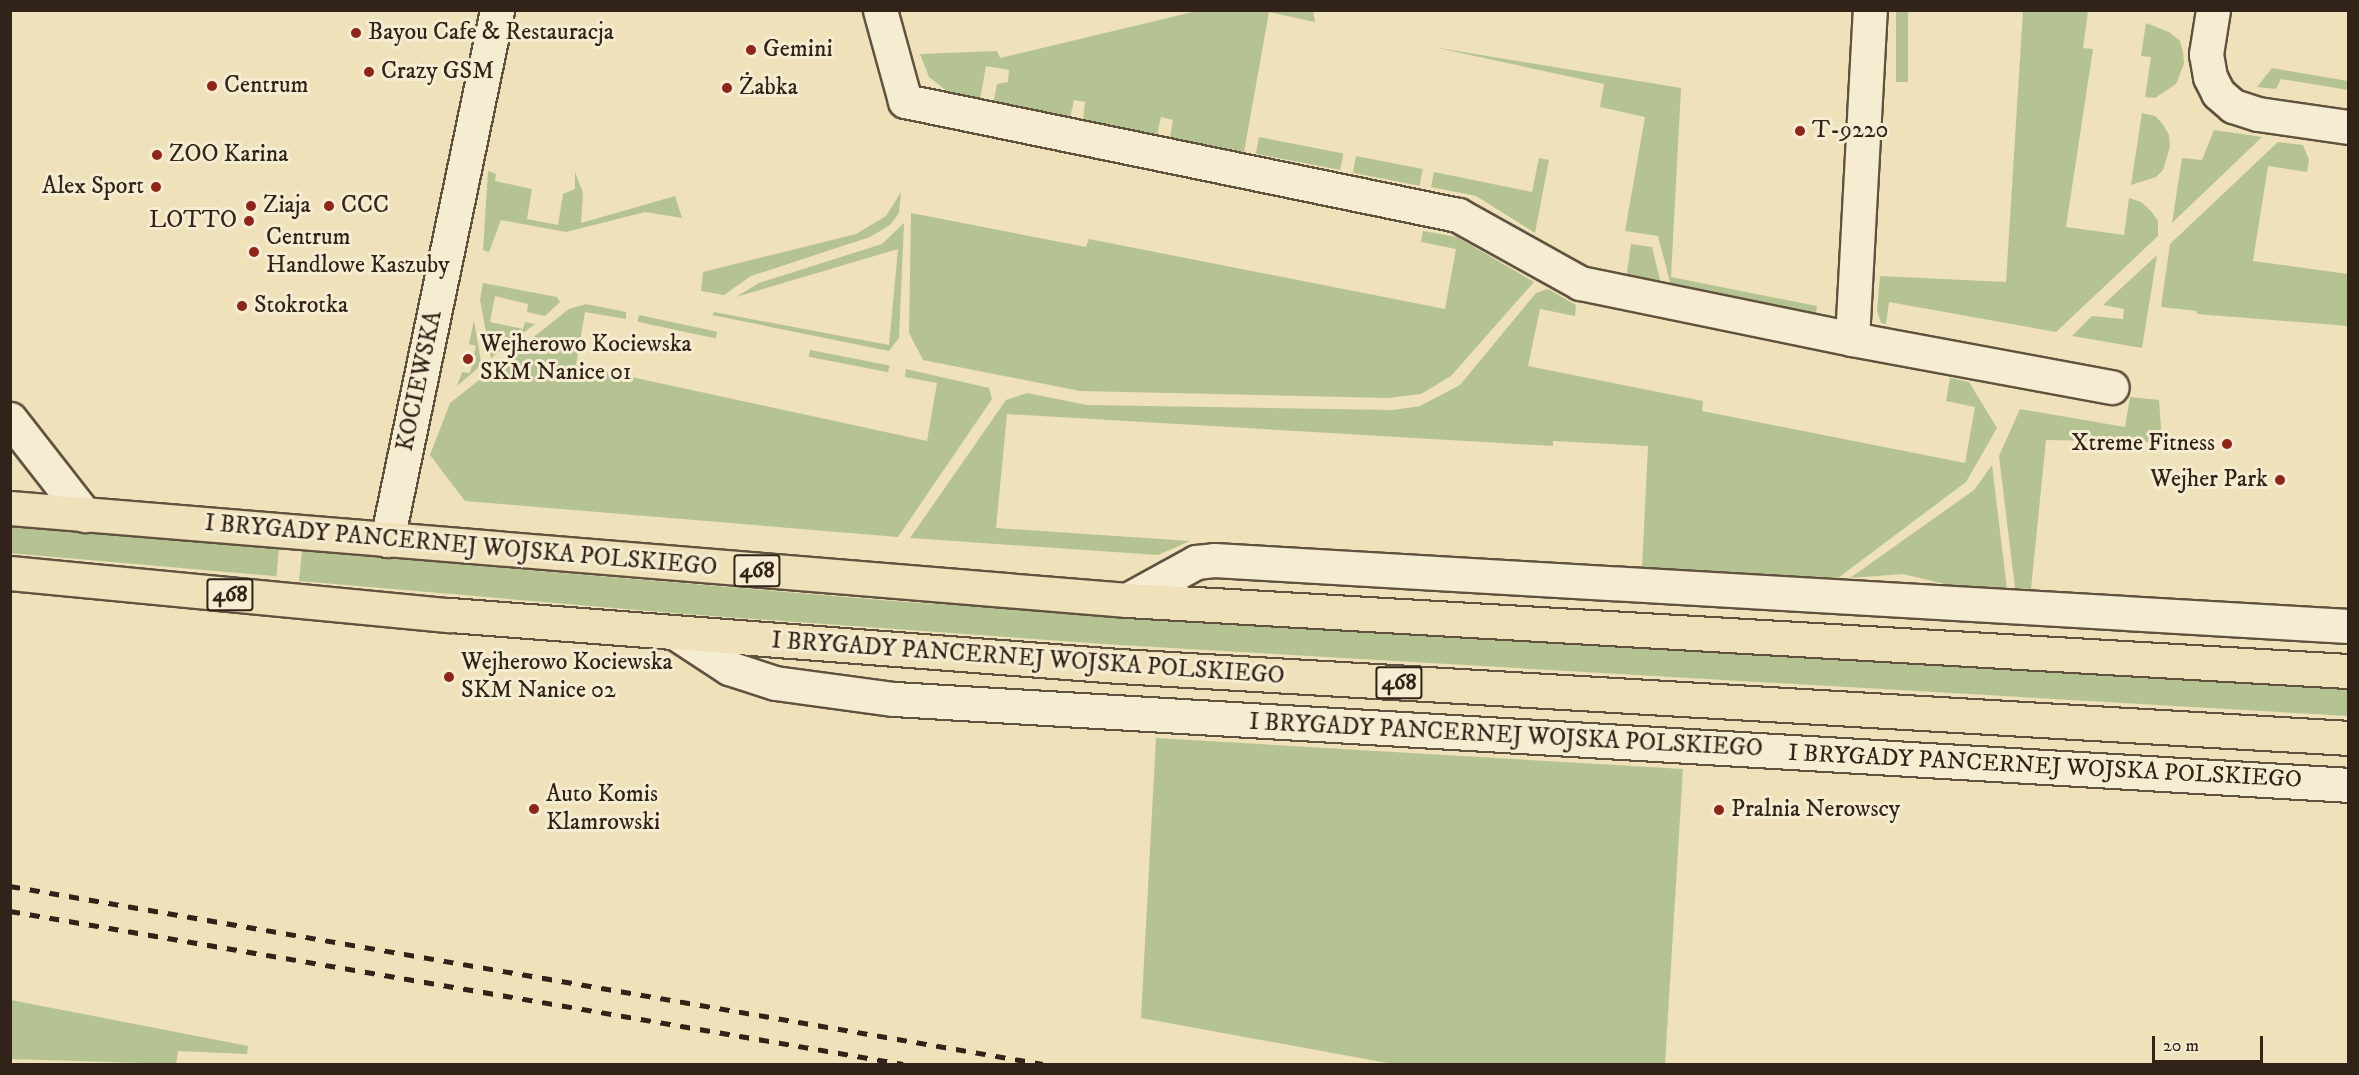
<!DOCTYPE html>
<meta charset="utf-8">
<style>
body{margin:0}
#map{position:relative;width:2359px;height:1075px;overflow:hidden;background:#efe1b9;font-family:"IM FELL DW Pica",serif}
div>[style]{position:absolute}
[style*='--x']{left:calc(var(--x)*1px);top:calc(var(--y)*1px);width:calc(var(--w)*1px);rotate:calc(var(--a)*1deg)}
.green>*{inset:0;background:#b5c392;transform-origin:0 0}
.roads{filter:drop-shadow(2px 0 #615240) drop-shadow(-2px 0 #615240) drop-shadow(0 2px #615240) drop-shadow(0 -2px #615240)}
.minor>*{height:33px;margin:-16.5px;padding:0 16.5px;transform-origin:16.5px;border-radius:16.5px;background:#f5ecd2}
.major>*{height:33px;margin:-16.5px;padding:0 16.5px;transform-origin:16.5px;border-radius:16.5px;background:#efe1b9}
.rail>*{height:4.5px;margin-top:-2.25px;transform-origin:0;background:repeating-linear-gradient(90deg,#322318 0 10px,transparent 0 20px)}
.dots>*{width:16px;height:16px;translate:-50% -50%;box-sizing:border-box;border:3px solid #f5ecd2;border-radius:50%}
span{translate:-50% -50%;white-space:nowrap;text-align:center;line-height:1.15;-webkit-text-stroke:6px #f5ecd2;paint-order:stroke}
.shield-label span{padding:2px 4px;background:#f5ecd2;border:2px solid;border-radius:4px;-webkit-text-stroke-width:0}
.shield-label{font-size:22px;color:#322318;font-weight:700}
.poi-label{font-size:24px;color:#322318}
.left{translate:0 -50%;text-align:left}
.right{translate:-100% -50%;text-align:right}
.street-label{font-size:24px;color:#322318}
.frame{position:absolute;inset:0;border:12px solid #322318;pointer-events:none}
.scale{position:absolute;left:2152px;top:1036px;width:111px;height:27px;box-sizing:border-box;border:3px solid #322318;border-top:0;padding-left:8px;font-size:18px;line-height:21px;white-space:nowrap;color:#322318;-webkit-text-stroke:4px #f5ecd2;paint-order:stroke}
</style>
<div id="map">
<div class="green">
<i style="clip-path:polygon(1197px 11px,1313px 11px,1315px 22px,1269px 12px,1244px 152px,1170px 137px,1173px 120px,1161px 117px,1157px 135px,1083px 120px,1085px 102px,1074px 100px,1070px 118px,993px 104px,997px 84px,1008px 82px,1009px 70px,986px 66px,980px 100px,948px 92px,929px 77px,920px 54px,997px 51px,1000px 58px)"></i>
<i style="left:1896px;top:11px;width:12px;height:71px"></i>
<i style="clip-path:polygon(2023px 11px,2088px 11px,2083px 48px,2093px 49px,2066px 227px,2124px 235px,2129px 198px,2141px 202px,2151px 211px,2158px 221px,2158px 236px,2056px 332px,1889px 302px,1886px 324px,1881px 323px,1877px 311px,1880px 276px,2006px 282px)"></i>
<i style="clip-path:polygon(2146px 23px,2169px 32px,2180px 41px,2183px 52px,2184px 64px,2176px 84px,2155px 98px,2145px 97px,2151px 57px,2141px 56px)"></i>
<i style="clip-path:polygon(1433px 47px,1681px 88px,1671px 277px,1817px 306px,1816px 314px,1671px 286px,1658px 236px,1625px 231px,1645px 117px,1600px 107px,1604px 84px)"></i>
<i style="clip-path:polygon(2272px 68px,2348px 81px,2348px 90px,2281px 79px,2276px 89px,2257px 87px)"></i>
<i style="clip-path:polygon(2142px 113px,2155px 116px,2162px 123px,2169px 135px,2170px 147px,2163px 170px,2156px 177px,2131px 185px)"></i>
<i style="clip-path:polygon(2214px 130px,2262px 137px,2172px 223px,2182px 158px,2202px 160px)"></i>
<i style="left:1259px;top:137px;width:86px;height:17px;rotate:11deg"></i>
<i style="clip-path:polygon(2278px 142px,2303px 145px,2309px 160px,2307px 172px,2268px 166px,2253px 261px,2348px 274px,2348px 326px,2197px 314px,2197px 311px,2161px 307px,2170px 244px)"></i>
<i style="left:1356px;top:156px;width:68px;height:17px;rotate:11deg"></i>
<i style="clip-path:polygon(1539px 158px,1549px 160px,1535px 233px,1476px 196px,1431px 187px,1434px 172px,1532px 192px)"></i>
<i style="clip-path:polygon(488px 171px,496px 174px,495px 181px,532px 189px,527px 219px,558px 225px,563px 194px,575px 189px,575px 172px,583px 193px,581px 223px,675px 196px,682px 218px,645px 212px,566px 232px,501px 220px,489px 252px,483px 250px)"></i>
<i style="clip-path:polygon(901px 192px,899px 213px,890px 225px,870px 237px,751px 276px,724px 295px,701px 291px,703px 272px,856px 234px,886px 216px)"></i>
<i style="clip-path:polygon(911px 213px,1086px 247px,1089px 239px,1445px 309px,1456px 249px,1421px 242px,1423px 231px,1457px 237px,1534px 282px,1451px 376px,1421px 394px,1388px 398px,1080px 391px,923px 360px,909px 333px)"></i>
<i style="clip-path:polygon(904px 223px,899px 338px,889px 351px,712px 315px,714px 312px,889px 345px,898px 249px,736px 297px,759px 283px,882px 244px)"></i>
<i style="clip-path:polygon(1631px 244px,1652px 247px,1662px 288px,1626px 280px)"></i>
<i style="clip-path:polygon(2157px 255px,2142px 348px,2072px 336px,2092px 316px,2123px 319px,2124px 309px,2103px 305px)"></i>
<i style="clip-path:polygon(483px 283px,557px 297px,560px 302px,545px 316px,527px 312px,528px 304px,495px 296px,490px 322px,523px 329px,525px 322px,535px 324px,491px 358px,480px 300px)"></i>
<i style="clip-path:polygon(1548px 289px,1576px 305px,1575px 316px,1540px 309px,1528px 366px,1703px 401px,1702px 411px,1965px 463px,1975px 407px,1946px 401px,1950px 378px,1969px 382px,1997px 428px,1966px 482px,1838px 578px,1642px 567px,1648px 446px,1553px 441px,1553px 446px,1007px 414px,996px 528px,1190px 541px,1158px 555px,910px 538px,1006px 400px,1027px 393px,1087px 405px,1393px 410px,1420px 406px,1460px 385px,1536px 293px)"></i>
<i style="clip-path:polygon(586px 304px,626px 312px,626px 319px,585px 312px,576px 365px,927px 441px,937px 383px,905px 377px,906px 369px,989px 388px,992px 399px,898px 537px,465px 501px,430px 455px,450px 403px,569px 309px)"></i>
<i style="left:639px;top:315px;width:80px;height:7px;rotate:12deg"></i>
<i style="clip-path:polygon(474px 320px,481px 362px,477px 369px,457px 386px,462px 372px,470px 373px,476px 346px,469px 344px)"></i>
<i style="left:810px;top:350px;width:81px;height:7px;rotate:11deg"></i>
<i style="clip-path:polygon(2130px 397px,2159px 400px,2162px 442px,2046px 440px,2031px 589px,2015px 588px,1999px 456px,2020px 409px,2125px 427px)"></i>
<i style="clip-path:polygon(1992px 465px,2007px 589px,1953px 586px,1903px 574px,1850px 578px,1974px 490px)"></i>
<i style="left:11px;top:524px;width:269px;height:29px;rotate:5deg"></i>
<i style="clip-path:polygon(302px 551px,905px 602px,2348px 688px,2348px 716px,1119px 645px,684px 614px,299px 581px)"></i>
<i style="clip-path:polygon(1156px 738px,1683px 769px,1665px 1064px,1393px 1064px,1141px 1018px)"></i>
<i style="clip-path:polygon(11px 1000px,248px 1046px,247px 1054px,178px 1051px,176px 1064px,11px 1059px)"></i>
</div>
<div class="roads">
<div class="minor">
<i style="--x:880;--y:10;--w:94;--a:74.6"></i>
<i style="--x:905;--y:101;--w:565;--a:11.65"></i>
<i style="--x:1458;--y:215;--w:140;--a:29.1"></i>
<i style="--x:1580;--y:283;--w:278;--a:11.6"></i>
<i style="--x:1852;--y:339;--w:264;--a:10.5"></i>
<i style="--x:2213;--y:10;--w:45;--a:99"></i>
<i style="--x:2206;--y:54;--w:23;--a:80"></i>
<i style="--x:2210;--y:77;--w:18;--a:63"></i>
<i style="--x:2218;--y:93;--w:20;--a:41"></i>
<i style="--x:2233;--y:106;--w:26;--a:18"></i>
<i style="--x:2258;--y:114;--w:91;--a:8.2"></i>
<i style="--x:1852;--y:339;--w:329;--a:-86.9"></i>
<i style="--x:10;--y:419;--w:122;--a:52"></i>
<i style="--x:387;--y:540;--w:541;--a:-78.27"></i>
<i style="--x:1127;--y:600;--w:79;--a:-28.8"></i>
<i style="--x:1196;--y:562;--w:18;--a:-6"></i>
<i style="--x:1214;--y:560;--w:1136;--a:3.33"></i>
<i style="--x:677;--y:634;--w:62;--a:33.2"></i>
<i style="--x:729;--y:668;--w:48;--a:18.1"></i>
<i style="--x:775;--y:683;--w:120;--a:7.7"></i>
<i style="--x:894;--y:699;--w:1457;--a:3.38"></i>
</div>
<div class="major">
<i style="--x:10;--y:508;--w:1121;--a:4.71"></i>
<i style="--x:1127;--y:600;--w:1223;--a:3.33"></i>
<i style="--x:10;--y:573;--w:442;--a:5.5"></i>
<i style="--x:450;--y:615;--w:671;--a:4.36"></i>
<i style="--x:1119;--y:666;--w:1231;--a:3.35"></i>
</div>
</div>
<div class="rail">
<i style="--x:10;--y:886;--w:1048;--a:9.78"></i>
<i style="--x:10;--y:911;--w:906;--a:9.72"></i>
</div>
<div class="dots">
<i style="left:356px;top:33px;background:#8f2418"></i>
<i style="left:751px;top:50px;background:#8f2418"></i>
<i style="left:369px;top:72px;background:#8f2418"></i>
<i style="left:212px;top:86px;background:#8f2418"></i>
<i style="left:727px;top:88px;background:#8f2418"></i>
<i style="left:1800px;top:131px;background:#8f2418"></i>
<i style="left:157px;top:155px;background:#8f2418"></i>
<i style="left:156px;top:187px;background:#8f2418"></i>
<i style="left:251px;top:206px;background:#8f2418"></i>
<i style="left:329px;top:206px;background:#8f2418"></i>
<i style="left:249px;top:221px;background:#8f2418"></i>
<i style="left:254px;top:252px;background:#8f2418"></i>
<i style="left:242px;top:306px;background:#8f2418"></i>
<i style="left:468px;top:359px;background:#8f2418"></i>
<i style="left:2227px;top:444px;background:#8f2418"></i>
<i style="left:2280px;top:480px;background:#8f2418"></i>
<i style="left:449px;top:677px;background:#8f2418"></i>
<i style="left:534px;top:809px;background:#8f2418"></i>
<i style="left:1719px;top:810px;background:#8f2418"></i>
</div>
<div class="shield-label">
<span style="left:757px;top:571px">468</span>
<span style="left:230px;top:595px">468</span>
<span style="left:1399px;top:683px">468</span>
</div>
<div class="poi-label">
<span class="left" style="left:368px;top:33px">Bayou Cafe &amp; Restauracja</span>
<span class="left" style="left:763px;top:50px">Gemini</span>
<span class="left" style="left:381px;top:72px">Crazy GSM</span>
<span class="left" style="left:224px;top:86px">Centrum</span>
<span class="left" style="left:739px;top:88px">Żabka</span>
<span class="left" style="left:1812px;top:131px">T-9220</span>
<span class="left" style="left:169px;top:155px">ZOO Karina</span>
<span class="right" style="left:144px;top:187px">Alex Sport</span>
<span class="left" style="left:263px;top:206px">Ziaja</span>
<span class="left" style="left:341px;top:206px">CCC</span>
<span class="right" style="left:237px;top:221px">LOTTO</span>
<span class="left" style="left:266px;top:252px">Centrum<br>Handlowe Kaszuby</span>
<span class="left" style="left:254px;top:306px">Stokrotka</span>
<span class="left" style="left:480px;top:359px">Wejherowo Kociewska<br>SKM Nanice 01</span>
<span class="right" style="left:2215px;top:444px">Xtreme Fitness</span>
<span class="right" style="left:2268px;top:480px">Wejher Park</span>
<span class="left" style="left:461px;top:677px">Wejherowo Kociewska<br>SKM Nanice 02</span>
<span class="left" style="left:546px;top:809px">Auto Komis<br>Klamrowski</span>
<span class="left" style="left:1731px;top:810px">Pralnia Nerowscy</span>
</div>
<div class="street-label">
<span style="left:420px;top:381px;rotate:-78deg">KOCIEWSKA</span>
<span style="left:461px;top:546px;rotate:5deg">I BRYGADY PANCERNEJ WOJSKA POLSKIEGO</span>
<span style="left:1028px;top:659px;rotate:4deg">I BRYGADY PANCERNEJ WOJSKA POLSKIEGO</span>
<span style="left:1506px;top:736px;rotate:3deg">I BRYGADY PANCERNEJ WOJSKA POLSKIEGO</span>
<span style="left:2045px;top:767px;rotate:3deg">I BRYGADY PANCERNEJ WOJSKA POLSKIEGO</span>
</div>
<div class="frame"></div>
<div class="scale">20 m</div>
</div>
